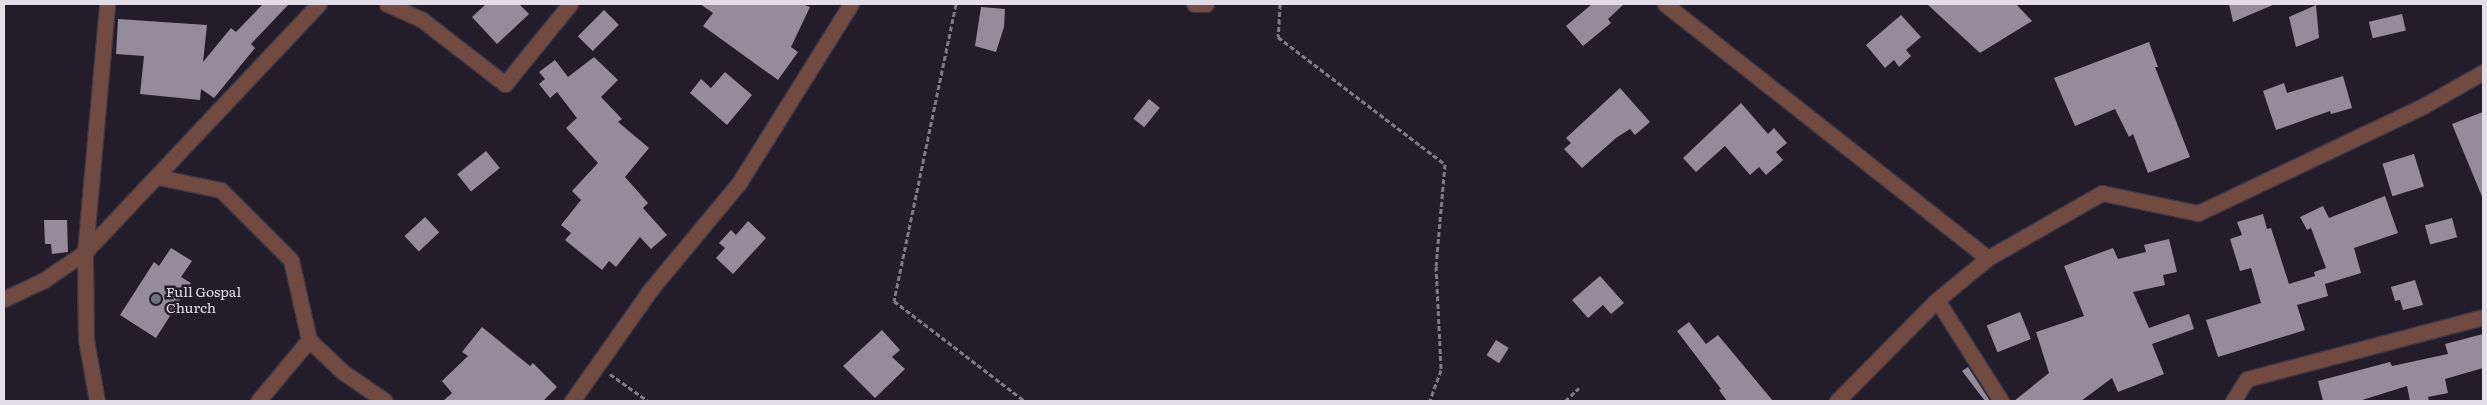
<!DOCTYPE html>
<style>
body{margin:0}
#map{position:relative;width:2487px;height:405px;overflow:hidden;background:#231c2a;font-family:Literata,serif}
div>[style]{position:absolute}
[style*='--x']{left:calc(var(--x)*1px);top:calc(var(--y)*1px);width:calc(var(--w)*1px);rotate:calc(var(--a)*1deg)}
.building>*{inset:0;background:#948c9d;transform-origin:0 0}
.path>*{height:3px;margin-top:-1.5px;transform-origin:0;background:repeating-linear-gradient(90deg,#807a86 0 5px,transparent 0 7.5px)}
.roads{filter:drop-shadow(1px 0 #3e3744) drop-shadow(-1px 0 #3e3744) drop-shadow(0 1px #3e3744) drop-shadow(0 -1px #3e3744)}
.street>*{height:15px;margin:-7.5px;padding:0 7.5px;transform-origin:7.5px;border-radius:7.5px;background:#714a41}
.dots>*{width:14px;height:14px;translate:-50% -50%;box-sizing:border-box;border:2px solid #231c2a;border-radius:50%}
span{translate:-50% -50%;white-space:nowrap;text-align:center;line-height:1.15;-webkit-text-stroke:5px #231c2a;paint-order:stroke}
.poi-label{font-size:14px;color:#e2dde7}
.left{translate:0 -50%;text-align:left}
.frame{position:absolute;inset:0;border:5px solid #e2dde7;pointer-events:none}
</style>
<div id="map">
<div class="building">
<i style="clip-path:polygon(263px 4px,289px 4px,251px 44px,255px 48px,214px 98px,201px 89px,200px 100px,140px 94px,144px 56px,116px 54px,118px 19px,207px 25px,203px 62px,231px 28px,236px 32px)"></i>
<i style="clip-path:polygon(486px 4px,519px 4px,529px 14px,497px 44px,472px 17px)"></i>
<i style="clip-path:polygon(700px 4px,802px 4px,810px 7px,791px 47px,798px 52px,778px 80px,703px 26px,713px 13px)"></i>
<i style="clip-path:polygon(1592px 4px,1624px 4px,1608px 19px,1611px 23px,1583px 46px,1566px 26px)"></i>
<i style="clip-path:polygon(1927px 4px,2016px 4px,2032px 21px,1980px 53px)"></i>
<i style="clip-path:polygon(2229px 4px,2275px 4px,2233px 22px)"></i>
<i style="clip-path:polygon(2316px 5px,2319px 38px,2296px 47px,2289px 17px)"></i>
<i style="clip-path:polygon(981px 7px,1005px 9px,1004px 27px,996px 52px,975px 46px)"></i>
<i style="left:604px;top:10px;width:21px;height:37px;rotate:45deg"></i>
<i style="left:2402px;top:14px;width:17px;height:34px;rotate:77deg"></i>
<i style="clip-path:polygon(1901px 15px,1921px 37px,1906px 50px,1911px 56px,1899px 67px,1894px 60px,1885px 68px,1866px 45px)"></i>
<i style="clip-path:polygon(2149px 42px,2158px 67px,2155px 67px,2190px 157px,2148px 173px,2133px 134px,2129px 137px,2115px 109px,2075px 126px,2054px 78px)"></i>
<i style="clip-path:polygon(594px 57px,618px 80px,601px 97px,622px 119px,618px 122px,649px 148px,625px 177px,648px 203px,643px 208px,667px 235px,651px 249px,640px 237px,616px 267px,609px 261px,602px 270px,565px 240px,571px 233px,561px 225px,581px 200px,572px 191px,598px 163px,566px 128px,577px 118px,557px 92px,550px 98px,539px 84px,545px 79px,539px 72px,555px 60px,568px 77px)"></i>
<i style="clip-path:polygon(725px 72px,752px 95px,727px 125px,690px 93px,701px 79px,711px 88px)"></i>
<i style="clip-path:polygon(2343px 76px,2352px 108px,2331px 114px,2330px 111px,2276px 130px,2263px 91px,2284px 83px,2287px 93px)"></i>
<i style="clip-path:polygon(1620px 88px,1650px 122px,1635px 135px,1630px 129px,1616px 138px,1582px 168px,1564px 149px,1571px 143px,1566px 138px)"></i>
<i style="left:1149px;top:99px;width:14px;height:25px;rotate:39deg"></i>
<i style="clip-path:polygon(1741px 103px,1768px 134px,1774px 128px,1787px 143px,1776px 152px,1783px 160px,1766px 175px,1759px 167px,1750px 175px,1725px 146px,1696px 172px,1683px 158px)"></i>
<i style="clip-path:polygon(2483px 112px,2483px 199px,2452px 124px)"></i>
<i style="left:486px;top:151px;width:22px;height:37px;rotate:51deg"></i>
<i style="left:2414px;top:154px;width:34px;height:33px;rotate:73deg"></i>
<i style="clip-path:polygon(2385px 196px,2398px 233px,2354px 248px,2361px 273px,2325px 284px,2328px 296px,2297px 305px,2305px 330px,2218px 357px,2206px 320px,2261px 303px,2251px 268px,2240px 271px,2230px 239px,2242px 235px,2237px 222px,2263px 214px,2267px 229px,2271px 228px,2289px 284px,2315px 276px,2314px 272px,2326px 268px,2311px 228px,2307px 230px,2300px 217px,2323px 206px,2329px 218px)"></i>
<i style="left:425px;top:217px;width:21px;height:28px;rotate:47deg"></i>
<i style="left:2452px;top:218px;width:20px;height:28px;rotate:75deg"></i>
<i style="clip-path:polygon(44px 220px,67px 220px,68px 252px,52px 254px,51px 244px,45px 244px)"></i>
<i style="clip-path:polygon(748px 221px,766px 238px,733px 274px,716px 258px,725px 248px,719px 243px,731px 230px,736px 235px)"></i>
<i style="clip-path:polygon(2169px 239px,2177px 272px,2163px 275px,2165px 285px,2133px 292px,2149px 328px,2189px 314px,2194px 329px,2152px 344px,2164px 374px,2118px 392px,2112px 378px,2081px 401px,2014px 401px,2049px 373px,2036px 332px,2084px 316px,2064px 266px,2113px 248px,2118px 259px,2146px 252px,2144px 245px)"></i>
<i style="clip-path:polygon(171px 248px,192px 261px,181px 277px,191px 283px,156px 338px,120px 315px,154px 262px,159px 266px)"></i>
<i style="clip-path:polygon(1600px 276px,1624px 303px,1611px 314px,1603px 305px,1588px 318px,1572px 300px)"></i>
<i style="clip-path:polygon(2415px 280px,2423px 305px,2403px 310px,2400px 300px,2395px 301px,2391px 287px)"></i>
<i style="left:2020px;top:312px;width:29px;height:36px;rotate:68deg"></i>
<i style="clip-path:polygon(1689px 322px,1706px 344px,1718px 335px,1773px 401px,1727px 401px,1719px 390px,1721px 389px,1677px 331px)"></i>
<i style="clip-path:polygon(482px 327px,530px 366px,533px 363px,557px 387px,543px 401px,443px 401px,452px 393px,442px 381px,468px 356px,462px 352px)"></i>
<i style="clip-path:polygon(882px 330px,900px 350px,892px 357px,905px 369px,875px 398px,843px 366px)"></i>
<i style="clip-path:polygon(2483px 334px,2483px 368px,2445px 379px,2448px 393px,2428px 397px,2429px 401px,2410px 401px,2407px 386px,2359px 401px,2323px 401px,2318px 381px,2390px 362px,2392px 366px,2448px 354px,2445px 344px)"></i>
<i style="left:1496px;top:340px;width:15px;height:18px;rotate:32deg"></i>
<i style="clip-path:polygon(1968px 367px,1990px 401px,1985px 401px,1962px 371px)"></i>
</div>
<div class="path">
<i style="--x:956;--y:4;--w:303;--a:101.8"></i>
<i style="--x:894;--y:301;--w:165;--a:37.4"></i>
<i style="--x:1280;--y:4;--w:33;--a:93"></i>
<i style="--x:1278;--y:37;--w:210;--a:37.3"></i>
<i style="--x:1445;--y:164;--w:102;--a:95"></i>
<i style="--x:1436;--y:266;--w:104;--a:87.2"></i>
<i style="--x:1441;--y:370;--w:33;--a:110"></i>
<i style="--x:610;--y:374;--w:47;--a:35.4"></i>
<i style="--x:1565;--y:401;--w:19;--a:-43"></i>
</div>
<div class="roads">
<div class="street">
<i style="--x:387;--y:4;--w:37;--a:24"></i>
<i style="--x:421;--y:19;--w:106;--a:37.7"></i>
<i style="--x:505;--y:84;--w:103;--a:-50.9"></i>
<i style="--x:1194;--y:4;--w:12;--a:0"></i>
<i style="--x:1665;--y:4;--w:411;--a:38.2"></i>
<i style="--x:158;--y:177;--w:64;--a:11.7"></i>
<i style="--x:221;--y:190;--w:99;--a:45"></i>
<i style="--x:291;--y:260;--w:82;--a:77.3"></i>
<i style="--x:4;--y:299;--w:44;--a:-25.4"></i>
<i style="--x:44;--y:280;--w:50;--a:-34.3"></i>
<i style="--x:85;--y:252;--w:341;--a:-46.7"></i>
<i style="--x:1937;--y:300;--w:120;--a:57.6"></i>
<i style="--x:97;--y:401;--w:62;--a:-100.2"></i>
<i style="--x:86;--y:340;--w:88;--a:-90.7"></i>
<i style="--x:85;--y:252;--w:249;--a:-84.9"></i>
<i style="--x:258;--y:401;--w:80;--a:-50.1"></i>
<i style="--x:309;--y:340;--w:47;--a:43.3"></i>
<i style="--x:343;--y:372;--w:51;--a:34.6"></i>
<i style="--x:572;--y:401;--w:137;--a:-54.8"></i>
<i style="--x:651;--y:289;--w:138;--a:-50.3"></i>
<i style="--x:739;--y:183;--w:211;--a:-58"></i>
<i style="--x:1837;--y:401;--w:142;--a:-45.3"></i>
<i style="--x:1937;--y:300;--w:66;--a:-39.5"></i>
<i style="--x:1988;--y:258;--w:131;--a:-29.7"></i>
<i style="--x:2102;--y:193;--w:98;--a:11.8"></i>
<i style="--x:2198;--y:213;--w:251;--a:-25.4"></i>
<i style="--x:2425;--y:105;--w:67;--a:-29.6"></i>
<i style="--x:2233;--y:401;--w:26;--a:-58"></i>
<i style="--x:2247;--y:379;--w:244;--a:-14.7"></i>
</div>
</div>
<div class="dots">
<i style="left:156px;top:299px;background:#6b7280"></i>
</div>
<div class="poi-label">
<span class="left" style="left:166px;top:299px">Full Gospal<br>Church</span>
</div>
<div class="frame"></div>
</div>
